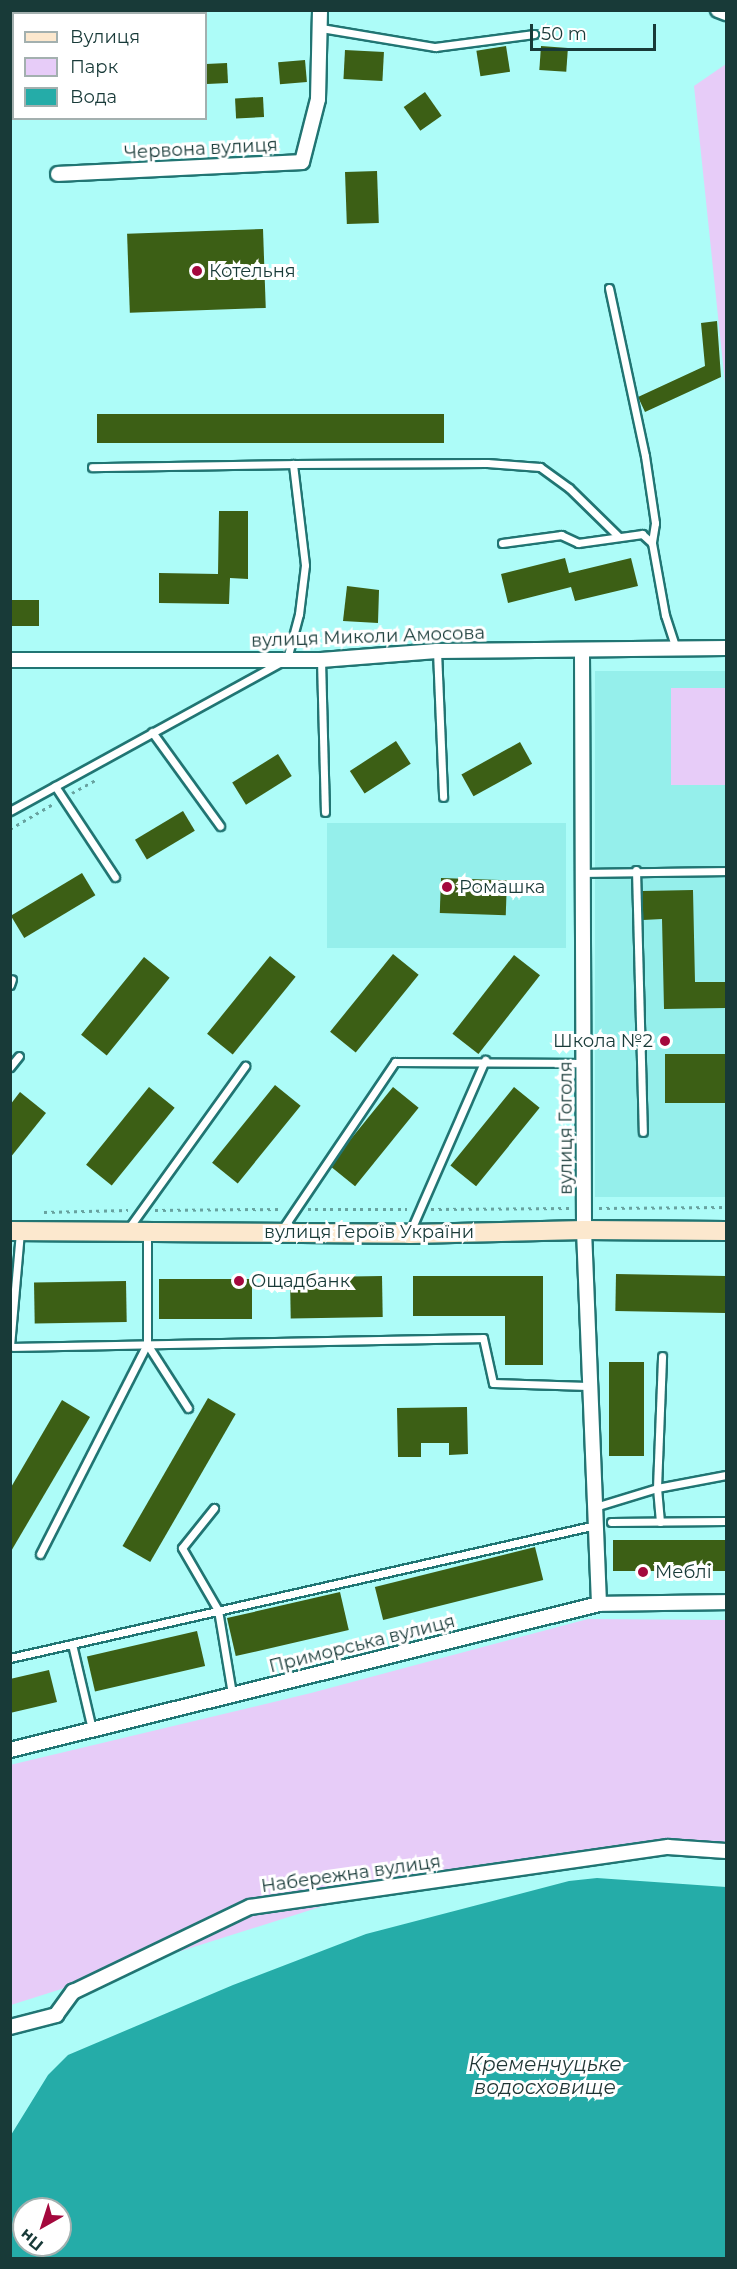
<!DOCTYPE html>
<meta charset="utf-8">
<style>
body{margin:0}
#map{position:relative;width:737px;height:2269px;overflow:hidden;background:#adfcf8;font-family:Montserrat,sans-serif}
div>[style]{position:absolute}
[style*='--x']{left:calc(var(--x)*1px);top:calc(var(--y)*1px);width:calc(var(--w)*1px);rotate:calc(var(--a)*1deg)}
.built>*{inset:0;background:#95efeb;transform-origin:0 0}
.green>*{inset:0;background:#e7ccf8;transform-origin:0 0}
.water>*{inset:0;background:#25aca8}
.building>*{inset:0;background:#3c5f15;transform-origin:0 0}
.path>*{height:3px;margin-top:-1.5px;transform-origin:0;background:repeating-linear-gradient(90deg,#68a29f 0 3px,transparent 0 7.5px)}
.roads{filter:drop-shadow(2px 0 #217573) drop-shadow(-2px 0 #217573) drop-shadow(0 2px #217573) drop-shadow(0 -2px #217573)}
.lane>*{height:7px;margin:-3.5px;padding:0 3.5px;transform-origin:3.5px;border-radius:3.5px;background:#fff}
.street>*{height:14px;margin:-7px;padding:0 7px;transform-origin:7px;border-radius:7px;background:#fff}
.secondary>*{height:18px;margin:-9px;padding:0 9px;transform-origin:9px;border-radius:9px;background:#fce8ce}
.dots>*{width:16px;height:16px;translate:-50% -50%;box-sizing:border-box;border:3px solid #fff;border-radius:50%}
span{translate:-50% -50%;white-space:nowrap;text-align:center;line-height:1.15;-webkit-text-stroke:6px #fff;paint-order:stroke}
.street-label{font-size:18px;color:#183a38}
.poi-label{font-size:18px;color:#183a38}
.left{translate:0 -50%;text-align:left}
.right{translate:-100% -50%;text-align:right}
.water-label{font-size:20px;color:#1f3534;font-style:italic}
.frame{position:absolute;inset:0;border:12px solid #183a38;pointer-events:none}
.legend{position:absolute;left:12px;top:12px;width:195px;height:108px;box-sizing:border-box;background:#fff;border:2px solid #a3b0af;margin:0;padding:8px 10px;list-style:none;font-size:18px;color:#183a38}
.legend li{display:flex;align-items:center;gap:12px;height:30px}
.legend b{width:30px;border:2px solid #a3b0af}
.north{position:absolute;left:12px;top:2197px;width:60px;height:60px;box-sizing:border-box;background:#fff;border:2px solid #a3b0af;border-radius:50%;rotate:219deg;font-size:16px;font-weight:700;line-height:24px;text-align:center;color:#183a38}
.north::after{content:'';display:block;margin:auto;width:21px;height:27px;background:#a4083d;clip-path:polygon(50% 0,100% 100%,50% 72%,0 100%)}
.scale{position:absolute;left:530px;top:24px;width:126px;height:27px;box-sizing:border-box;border:3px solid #183a38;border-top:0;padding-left:8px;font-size:18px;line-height:21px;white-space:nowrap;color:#183a38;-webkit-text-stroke:4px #fff;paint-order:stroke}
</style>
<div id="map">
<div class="built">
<i style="left:726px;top:671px;width:526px;height:131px;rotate:90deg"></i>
<i style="left:566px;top:823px;width:125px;height:239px;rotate:90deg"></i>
</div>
<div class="green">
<i style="clip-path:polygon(726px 64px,726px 393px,694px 86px)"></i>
<i style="left:726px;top:688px;width:97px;height:55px;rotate:90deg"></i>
<i style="clip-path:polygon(588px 1619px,726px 1620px,726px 1847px,665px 1839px,342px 1900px,11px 2005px,10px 1765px,311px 1693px)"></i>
</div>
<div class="water">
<i style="clip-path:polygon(evenodd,597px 1878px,726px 1887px,726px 2258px,11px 2258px,11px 2135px,48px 2075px,68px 2055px,233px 1985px,366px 1934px,569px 1881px,597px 1878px,24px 2209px,60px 2209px,60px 2245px,24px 2245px,24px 2209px)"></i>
</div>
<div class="building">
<i style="left:506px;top:46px;width:26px;height:30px;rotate:81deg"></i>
<i style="left:541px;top:46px;width:27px;height:24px;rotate:4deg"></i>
<i style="left:345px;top:50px;width:39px;height:29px;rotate:3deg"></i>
<i style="left:305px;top:60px;width:22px;height:27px;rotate:85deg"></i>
<i style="left:227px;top:63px;width:20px;height:21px;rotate:87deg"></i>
<i style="left:425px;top:92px;width:29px;height:26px;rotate:55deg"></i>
<i style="left:263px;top:97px;width:20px;height:28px;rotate:87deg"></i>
<i style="left:377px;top:171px;width:52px;height:32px;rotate:88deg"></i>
<i style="left:263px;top:229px;width:79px;height:136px;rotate:88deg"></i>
<i style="clip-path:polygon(717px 321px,721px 377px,645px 412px,638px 397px,705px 366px,701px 323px)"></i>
<i style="left:444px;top:414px;width:29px;height:347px;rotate:90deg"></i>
<i style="clip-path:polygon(219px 511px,248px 511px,248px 579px,230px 578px,229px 604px,159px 603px,159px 573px,218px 574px)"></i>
<i style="clip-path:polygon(565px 558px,569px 573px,631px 558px,638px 586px,575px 601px,571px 587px,508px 603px,501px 574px)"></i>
<i style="clip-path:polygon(347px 586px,379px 590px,378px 623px,343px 621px)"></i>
<i style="left:10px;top:600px;width:29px;height:26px"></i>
<i style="left:396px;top:741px;width:27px;height:55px;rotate:57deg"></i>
<i style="left:520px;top:742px;width:25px;height:67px;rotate:61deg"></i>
<i style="left:278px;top:754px;width:26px;height:54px;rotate:58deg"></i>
<i style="left:183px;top:811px;width:23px;height:56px;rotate:59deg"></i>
<i style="left:82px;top:873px;width:26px;height:83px;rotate:59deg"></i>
<i style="left:441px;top:878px;width:66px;height:35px;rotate:2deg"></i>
<i style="clip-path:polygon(693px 890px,695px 982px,726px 982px,726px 1008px,664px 1009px,662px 919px,643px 920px,642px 891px)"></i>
<i style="left:393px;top:954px;width:33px;height:100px;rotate:39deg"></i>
<i style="left:514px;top:955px;width:33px;height:100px;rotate:38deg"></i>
<i style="left:270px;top:956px;width:33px;height:100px;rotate:39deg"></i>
<i style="left:144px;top:957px;width:33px;height:100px;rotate:39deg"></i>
<i style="left:665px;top:1054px;width:61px;height:49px"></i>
<i style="left:275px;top:1085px;width:33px;height:100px;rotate:39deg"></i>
<i style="left:149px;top:1087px;width:33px;height:100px;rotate:39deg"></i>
<i style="left:393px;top:1087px;width:33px;height:101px;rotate:39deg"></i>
<i style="left:514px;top:1087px;width:33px;height:101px;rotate:39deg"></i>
<i style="clip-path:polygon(20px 1092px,46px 1113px,10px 1158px,10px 1105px)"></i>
<i style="left:616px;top:1274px;width:110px;height:37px;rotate:1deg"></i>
<i style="left:382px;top:1276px;width:41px;height:92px;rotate:89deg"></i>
<i style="clip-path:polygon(413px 1276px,543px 1276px,543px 1365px,505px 1365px,505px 1316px,413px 1316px)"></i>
<i style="left:252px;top:1279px;width:40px;height:93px;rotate:90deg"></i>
<i style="left:126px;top:1281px;width:41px;height:92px;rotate:89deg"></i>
<i style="left:609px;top:1362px;width:35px;height:94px"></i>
<i style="left:208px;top:1398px;width:32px;height:171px;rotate:30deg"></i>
<i style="clip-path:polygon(62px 1400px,90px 1417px,10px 1553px,10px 1489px)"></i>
<i style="clip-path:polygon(467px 1407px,468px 1454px,449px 1455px,449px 1443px,421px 1443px,421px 1457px,398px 1457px,397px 1408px)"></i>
<i style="left:726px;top:1540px;width:31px;height:113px;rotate:90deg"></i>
<i style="left:535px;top:1547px;width:34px;height:165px;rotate:76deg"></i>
<i style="left:340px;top:1592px;width:39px;height:116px;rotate:77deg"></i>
<i style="left:197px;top:1631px;width:36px;height:113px;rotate:77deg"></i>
<i style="clip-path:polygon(49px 1670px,57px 1702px,10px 1713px,10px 1679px)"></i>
</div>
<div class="path">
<i style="--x:72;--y:793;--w:29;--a:-29"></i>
<i style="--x:10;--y:829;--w:50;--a:-30.2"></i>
<i style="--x:599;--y:1208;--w:127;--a:-0.5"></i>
<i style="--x:308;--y:1209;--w:99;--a:0"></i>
<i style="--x:431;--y:1209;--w:138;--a:-0.4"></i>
<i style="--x:155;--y:1210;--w:126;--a:-0.5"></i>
<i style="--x:44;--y:1212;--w:84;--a:-1.4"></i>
</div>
<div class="roads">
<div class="lane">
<i style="--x:321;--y:28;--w:116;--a:9.5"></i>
<i style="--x:435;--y:47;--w:100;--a:-7.5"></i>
<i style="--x:609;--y:288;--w:172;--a:77.9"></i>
<i style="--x:645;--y:456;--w:68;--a:81.5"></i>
<i style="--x:655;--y:523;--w:20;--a:99"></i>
<i style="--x:293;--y:464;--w:194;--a:-0.3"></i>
<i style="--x:487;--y:463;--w:53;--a:4.3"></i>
<i style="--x:540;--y:467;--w:36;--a:36"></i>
<i style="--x:569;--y:488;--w:69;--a:44.4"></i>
<i style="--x:502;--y:543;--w:60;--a:-7.7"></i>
<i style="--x:561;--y:535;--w:19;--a:25"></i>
<i style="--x:578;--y:543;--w:65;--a:-8"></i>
<i style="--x:642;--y:534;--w:13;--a:42"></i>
<i style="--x:652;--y:543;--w:73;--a:79.8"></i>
<i style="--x:665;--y:615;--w:36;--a:72"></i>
<i style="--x:437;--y:651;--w:146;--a:87.6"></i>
<i style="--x:321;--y:660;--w:152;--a:88.5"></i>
<i style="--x:152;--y:732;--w:116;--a:54.1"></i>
<i style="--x:55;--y:786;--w:109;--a:56.6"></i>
<i style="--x:10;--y:811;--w:316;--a:-28.8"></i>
<i style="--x:287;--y:659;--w:47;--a:-75.1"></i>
<i style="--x:299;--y:614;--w:49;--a:-83"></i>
<i style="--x:305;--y:565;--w:102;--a:-96.8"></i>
<i style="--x:293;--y:464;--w:201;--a:179.1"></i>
<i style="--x:636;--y:870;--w:262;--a:88.5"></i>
<i style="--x:583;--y:873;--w:143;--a:-0.8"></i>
<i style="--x:10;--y:985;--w:6;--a:-72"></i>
<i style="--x:10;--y:1067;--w:14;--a:-51"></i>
<i style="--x:128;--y:1229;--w:201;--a:-54.3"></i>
<i style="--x:281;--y:1231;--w:204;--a:-56"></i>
<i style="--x:395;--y:1062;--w:189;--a:0.3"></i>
<i style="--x:410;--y:1232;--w:188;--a:-66.4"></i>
<i style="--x:147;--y:1344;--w:76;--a:57.4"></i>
<i style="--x:10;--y:1346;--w:114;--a:-85"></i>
<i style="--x:13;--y:1347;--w:470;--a:-1.1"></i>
<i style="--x:483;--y:1338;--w:46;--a:77.5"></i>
<i style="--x:493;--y:1383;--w:95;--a:1.8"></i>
<i style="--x:595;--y:1507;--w:65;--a:-17"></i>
<i style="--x:657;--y:1488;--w:70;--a:-10.7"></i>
<i style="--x:214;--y:1508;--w:51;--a:128.7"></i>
<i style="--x:182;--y:1548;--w:72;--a:59.9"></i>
<i style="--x:218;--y:1610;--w:85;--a:80.5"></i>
<i style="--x:611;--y:1522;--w:115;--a:-0.5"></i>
<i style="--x:660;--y:1522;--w:34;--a:-95"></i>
<i style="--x:657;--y:1488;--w:132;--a:-87.8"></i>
<i style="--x:40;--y:1554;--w:236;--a:-63"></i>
<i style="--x:147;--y:1344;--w:111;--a:-90"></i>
<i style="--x:72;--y:1644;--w:87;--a:76.8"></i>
<i style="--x:10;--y:1658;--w:601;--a:-12.79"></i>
</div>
<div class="street">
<i style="--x:718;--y:10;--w:9;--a:21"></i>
<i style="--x:58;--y:174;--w:244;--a:-2.8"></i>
<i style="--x:302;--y:162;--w:65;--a:-75.7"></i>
<i style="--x:318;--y:99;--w:89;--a:-88.7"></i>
<i style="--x:582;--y:652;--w:578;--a:89.8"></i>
<i style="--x:584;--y:1230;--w:374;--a:87.7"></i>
<i style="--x:10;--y:660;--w:311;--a:0"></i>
<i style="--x:321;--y:660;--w:116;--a:-4.4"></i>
<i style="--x:437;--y:651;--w:289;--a:-0.6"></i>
<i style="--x:10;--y:1750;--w:607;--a:-13.92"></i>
<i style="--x:599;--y:1604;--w:127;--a:-0.9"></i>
<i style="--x:10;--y:2027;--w:48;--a:-14.6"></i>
<i style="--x:56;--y:2015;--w:29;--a:-54"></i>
<i style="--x:73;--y:1992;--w:196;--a:-25.7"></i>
<i style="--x:250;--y:1907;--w:422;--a:-8.2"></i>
<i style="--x:668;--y:1847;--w:58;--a:3.9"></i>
</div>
<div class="secondary">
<i style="--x:10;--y:1231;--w:399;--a:0.4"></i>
<i style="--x:409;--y:1234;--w:175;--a:-1.3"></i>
<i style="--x:584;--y:1230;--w:142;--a:0.4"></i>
</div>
</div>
<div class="dots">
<i style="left:197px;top:271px;background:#a4083d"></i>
<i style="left:447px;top:887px;background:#a4083d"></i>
<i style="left:665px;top:1041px;background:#a4083d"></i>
<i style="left:239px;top:1281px;background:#a4083d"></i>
<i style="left:643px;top:1572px;background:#a4083d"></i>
</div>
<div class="street-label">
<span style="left:201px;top:149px;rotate:-3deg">Червона вулиця</span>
<span style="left:368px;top:637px;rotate:-2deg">вулиця Миколи Амосова</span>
<span style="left:566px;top:1128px;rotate:-90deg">вулиця Гоголя</span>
<span style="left:369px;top:1232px">вулиця Героїв України</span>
<span style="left:362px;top:1644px;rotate:-14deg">Приморська вулиця</span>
<span style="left:351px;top:1874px;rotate:-8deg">Набережна вулиця</span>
</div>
<div class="poi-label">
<span class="left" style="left:209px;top:271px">Котельня</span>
<span class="left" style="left:459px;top:887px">Ромашка</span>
<span class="right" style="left:653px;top:1041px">Школа №2</span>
<span class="left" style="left:251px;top:1281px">Ощадбанк</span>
<span class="left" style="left:655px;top:1572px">Меблі</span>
</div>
<div class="water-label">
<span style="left:545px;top:2076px">Кременчуцьке<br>водосховище</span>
</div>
<div class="frame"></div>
<ul class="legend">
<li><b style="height:8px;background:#fce8ce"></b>Вулиця</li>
<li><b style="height:16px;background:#e7ccf8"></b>Парк</li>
<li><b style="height:16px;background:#25aca8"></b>Вода</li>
</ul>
<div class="north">Пн</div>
<div class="scale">50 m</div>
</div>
